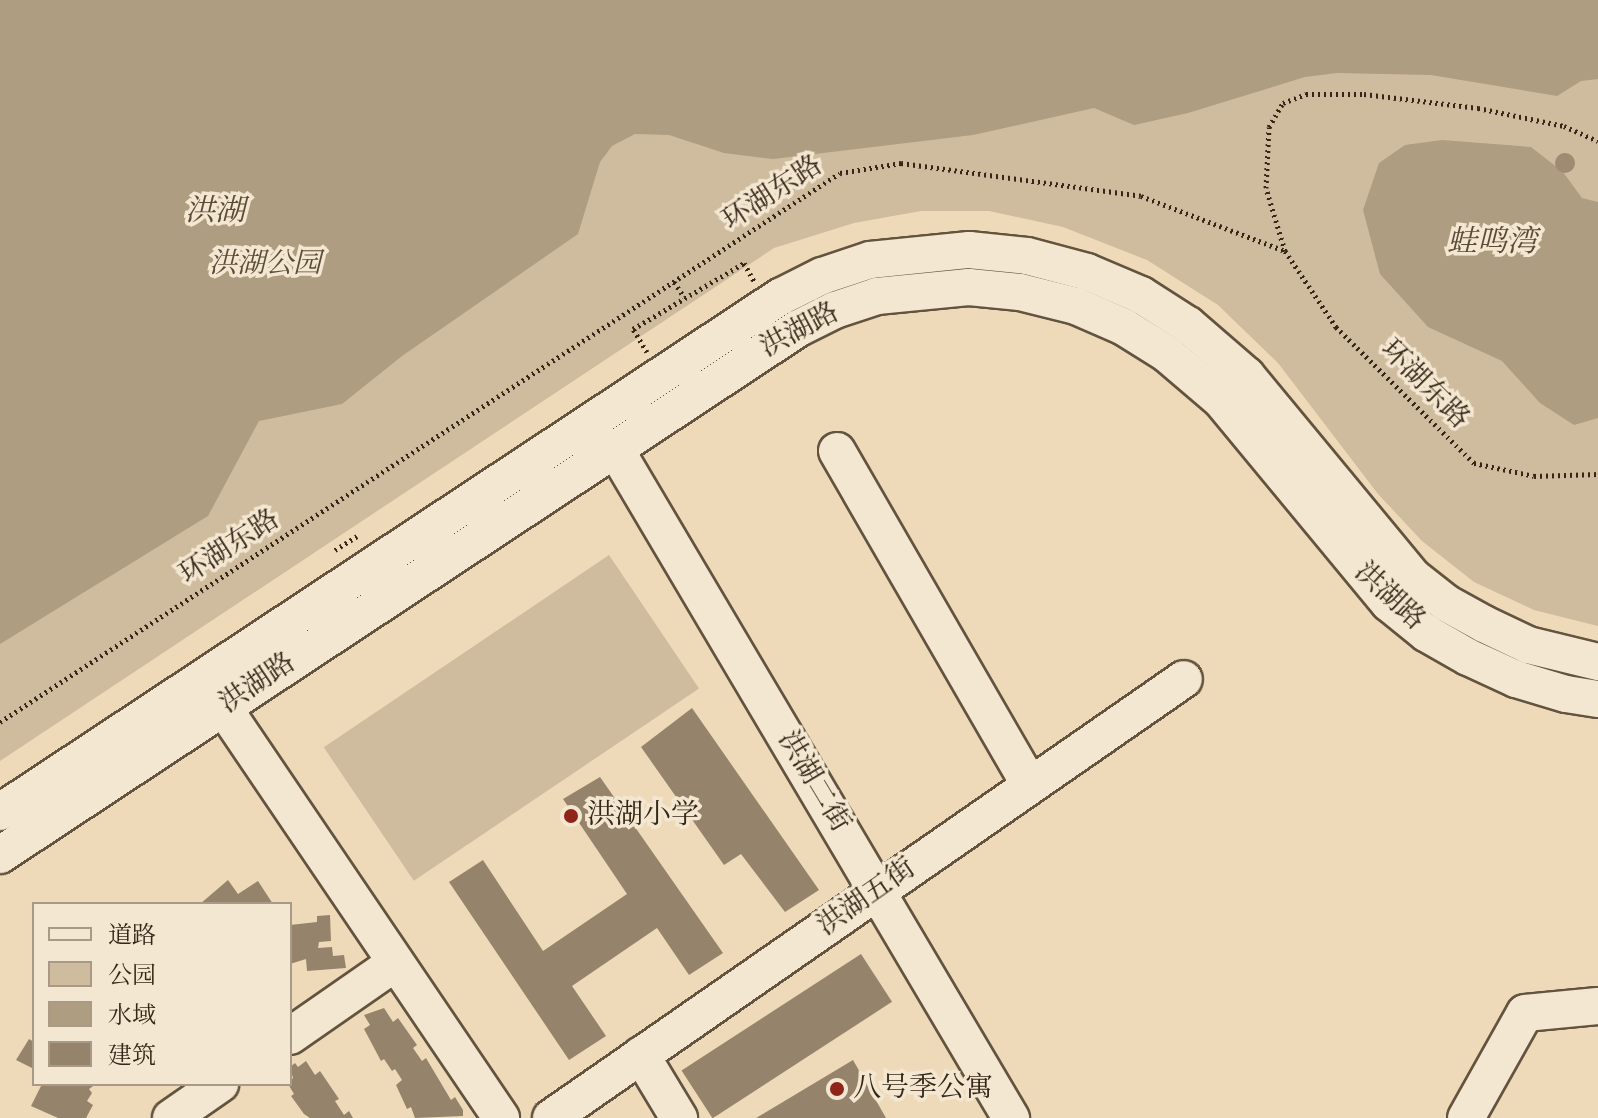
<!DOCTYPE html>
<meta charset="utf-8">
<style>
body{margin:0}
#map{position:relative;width:1598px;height:1118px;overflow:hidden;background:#eedab8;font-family:"Sorts Mill Goudy","Noto Serif SC",serif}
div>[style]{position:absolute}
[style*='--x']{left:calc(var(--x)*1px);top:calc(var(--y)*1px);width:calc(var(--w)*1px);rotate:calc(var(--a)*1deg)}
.green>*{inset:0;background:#cfbb9d;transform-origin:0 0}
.water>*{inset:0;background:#af9d81}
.building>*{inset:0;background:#95846b;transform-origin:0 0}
.path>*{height:5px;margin-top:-2.5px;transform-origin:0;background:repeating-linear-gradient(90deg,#352617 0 2px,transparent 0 6px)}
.roads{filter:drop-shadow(2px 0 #63533f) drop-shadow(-2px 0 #63533f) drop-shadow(0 2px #63533f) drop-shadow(0 -2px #63533f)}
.minor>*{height:36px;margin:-18px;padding:0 18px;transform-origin:18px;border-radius:18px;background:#f4e7d1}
.trees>*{width:20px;height:20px;margin:-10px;border-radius:50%;background:#9e8b72}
.dots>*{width:22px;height:22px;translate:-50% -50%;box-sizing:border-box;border:4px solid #f4e7d1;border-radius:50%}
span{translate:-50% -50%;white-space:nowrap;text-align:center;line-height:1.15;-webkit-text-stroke:7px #f4e7d1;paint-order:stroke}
.street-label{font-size:28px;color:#352617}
.park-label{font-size:28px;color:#5c4b38;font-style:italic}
.poi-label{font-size:28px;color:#352617}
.left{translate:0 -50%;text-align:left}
.water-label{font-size:30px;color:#5a4a37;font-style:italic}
.legend{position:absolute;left:32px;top:902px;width:260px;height:184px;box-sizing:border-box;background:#f4e7d1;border:2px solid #a89a87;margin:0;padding:10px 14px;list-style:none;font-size:24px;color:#352617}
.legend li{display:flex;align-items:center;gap:16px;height:40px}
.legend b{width:40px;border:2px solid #a89a87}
</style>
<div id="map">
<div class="green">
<i style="clip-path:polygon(0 0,1598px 0,1598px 626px,1534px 610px,1474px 582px,1422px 541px,1378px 494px,1278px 363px,1218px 305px,1147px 260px,1063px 227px,989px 211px,921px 211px,854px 223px,774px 248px,0 761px)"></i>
<i style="left:609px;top:555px;width:161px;height:344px;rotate:56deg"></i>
</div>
<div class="water">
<i style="clip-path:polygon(0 0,1598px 0,1598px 79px,1581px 81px,1557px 96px,1431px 75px,1337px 73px,1305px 77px,1188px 113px,1134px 125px,1094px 108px,973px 135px,773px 159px,724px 153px,669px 135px,635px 134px,612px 146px,600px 162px,578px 234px,402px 356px,342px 404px,259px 421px,208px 516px,0 644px)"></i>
<i style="clip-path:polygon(1442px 140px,1531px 147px,1563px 172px,1582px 198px,1598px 202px,1598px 418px,1574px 425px,1540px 403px,1502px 361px,1428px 327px,1380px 274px,1363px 210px,1379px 163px,1405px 145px)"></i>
</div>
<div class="building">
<i style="clip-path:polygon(692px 708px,819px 890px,785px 912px,741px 854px,724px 865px,641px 747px)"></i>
<i style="clip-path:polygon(600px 777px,723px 953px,689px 975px,657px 928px,572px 986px,606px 1036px,569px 1060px,449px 882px,483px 860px,543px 951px,627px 894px,563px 799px)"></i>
<i style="clip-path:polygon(228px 880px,238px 894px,258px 881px,273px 904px,200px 904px)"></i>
<i style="clip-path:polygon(330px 915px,331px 941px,319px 942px,318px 948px,332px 947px,333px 956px,344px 955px,346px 968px,307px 971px,306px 959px,290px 964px,290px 925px,317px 922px,317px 916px)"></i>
<i style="left:861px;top:954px;width:57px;height:214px;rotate:57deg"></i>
<i style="clip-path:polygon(384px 1008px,393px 1022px,398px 1018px,417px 1045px,413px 1048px,422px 1061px,426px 1058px,451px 1100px,455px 1097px,463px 1110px,463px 1116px,415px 1118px,411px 1107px,407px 1109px,396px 1085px,402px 1080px,395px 1069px,392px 1071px,384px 1059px,381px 1061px,364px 1029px,370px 1025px,364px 1015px)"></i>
<i style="clip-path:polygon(29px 1039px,34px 1042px,34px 1069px,16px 1060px)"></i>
<i style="clip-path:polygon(853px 1060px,886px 1118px,756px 1118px)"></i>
<i style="clip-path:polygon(306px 1061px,315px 1075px,320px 1071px,339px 1099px,335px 1101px,344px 1115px,349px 1111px,353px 1118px,310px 1118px,304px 1114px,291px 1096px,294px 1094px,288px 1084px,293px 1078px,290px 1067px,295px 1063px,298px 1067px)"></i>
<i style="clip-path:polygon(42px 1084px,96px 1084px,89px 1089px,92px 1093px,87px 1101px,93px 1105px,86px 1118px,58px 1118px,31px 1106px)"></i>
</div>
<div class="path">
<i style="--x:1285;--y:251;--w:66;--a:-106.8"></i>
<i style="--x:1266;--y:188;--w:61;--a:-87.2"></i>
<i style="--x:1269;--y:127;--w:28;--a:-60"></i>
<i style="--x:1283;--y:103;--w:25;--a:-21"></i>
<i style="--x:1306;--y:94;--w:58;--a:0"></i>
<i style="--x:1364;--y:94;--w:115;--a:7"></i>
<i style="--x:1478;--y:108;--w:88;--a:11.8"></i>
<i style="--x:1564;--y:126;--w:37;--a:24"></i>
<i style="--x:674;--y:282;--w:18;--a:56"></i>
<i style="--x:647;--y:352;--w:27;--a:-121"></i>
<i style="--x:633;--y:329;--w:129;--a:-30.7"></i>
<i style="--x:744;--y:263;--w:21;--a:61"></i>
<i style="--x:335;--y:550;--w:26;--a:-32"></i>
<i style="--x:0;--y:722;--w:1003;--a:-33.17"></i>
<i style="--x:840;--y:173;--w:62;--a:-9.3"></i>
<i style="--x:901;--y:163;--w:242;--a:7.8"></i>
<i style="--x:1141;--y:196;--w:154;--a:20.9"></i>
<i style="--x:1285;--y:251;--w:92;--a:56.1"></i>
<i style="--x:1336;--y:327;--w:194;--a:44.6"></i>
<i style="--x:1474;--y:463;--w:61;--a:12.2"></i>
<i style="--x:1534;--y:476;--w:64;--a:-1.8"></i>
</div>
<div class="roads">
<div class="minor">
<i style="--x:614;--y:447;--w:780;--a:59.39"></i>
<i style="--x:837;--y:451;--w:386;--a:60"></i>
<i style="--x:223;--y:707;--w:496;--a:55.9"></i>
<i style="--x:0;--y:812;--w:935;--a:-33.44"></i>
<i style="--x:780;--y:297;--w:47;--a:-26.6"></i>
<i style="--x:822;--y:276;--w:51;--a:-18.4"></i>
<i style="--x:870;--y:260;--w:100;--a:-5.8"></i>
<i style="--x:969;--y:250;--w:58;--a:5.9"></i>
<i style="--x:1027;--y:256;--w:62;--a:14.9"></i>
<i style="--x:1087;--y:272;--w:59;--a:23.1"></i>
<i style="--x:1141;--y:295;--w:56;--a:32.6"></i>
<i style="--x:1188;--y:325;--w:77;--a:40.8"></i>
<i style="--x:1246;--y:375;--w:262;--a:50.4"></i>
<i style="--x:1413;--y:577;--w:42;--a:38.2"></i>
<i style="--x:1446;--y:603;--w:43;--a:28.9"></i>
<i style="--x:1484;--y:624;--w:49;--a:25.5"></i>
<i style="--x:1528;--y:645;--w:72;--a:13.7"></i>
<i style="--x:0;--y:855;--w:955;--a:-33.42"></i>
<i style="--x:797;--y:329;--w:42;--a:-26.6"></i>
<i style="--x:835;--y:310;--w:44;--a:-18.4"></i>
<i style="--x:877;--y:296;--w:92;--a:-5.6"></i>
<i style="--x:969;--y:287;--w:51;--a:5.6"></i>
<i style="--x:1020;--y:292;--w:58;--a:14"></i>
<i style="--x:1076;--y:306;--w:52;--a:23.6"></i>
<i style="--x:1124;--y:327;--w:51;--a:32.1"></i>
<i style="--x:1167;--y:354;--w:71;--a:40.4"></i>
<i style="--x:1221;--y:400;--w:264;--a:50.4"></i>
<i style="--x:1389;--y:603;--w:48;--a:39"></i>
<i style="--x:1426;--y:633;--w:48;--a:29.7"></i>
<i style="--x:1468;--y:657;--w:53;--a:24.6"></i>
<i style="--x:1516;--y:679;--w:52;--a:16.7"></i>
<i style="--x:1566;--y:694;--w:32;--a:9"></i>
<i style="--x:290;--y:1036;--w:128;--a:-34.8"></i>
<i style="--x:641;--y:1055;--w:74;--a:58.9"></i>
<i style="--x:171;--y:1118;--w:60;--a:-34.8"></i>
<i style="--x:551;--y:1118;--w:770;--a:-34.74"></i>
<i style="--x:1466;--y:1118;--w:120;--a:-60.7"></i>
<i style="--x:1525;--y:1013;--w:73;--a:-5.5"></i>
</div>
</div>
<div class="trees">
<i style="left:1565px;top:163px"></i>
</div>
<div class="dots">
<i style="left:571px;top:816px;background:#8f2418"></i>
<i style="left:837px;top:1089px;background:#8f2418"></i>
</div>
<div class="street-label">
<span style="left:773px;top:194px;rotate:-33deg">环湖东路</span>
<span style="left:800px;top:331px;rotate:-28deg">洪湖路</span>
<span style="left:1424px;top:385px;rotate:45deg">环湖东路</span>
<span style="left:230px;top:548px;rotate:-33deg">环湖东路</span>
<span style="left:1389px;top:597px;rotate:43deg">洪湖路</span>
<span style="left:258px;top:684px;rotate:-34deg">洪湖路</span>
<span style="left:813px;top:782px;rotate:59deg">洪湖二街</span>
<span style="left:867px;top:898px;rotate:-35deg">洪湖五街</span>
</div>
<div class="park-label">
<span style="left:265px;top:265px">洪湖公园</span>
</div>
<div class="poi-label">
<span class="left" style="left:587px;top:816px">洪湖小学</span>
<span class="left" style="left:853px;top:1089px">八号季公寓</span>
</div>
<div class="water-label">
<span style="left:215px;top:213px">洪湖</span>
<span style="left:1492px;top:244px">蛙鸣湾</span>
</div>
<ul class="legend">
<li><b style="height:10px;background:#f4e7d1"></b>道路</li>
<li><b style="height:22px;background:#cfbb9d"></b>公园</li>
<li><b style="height:22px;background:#af9d81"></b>水域</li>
<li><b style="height:22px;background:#95846b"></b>建筑</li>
</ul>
</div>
